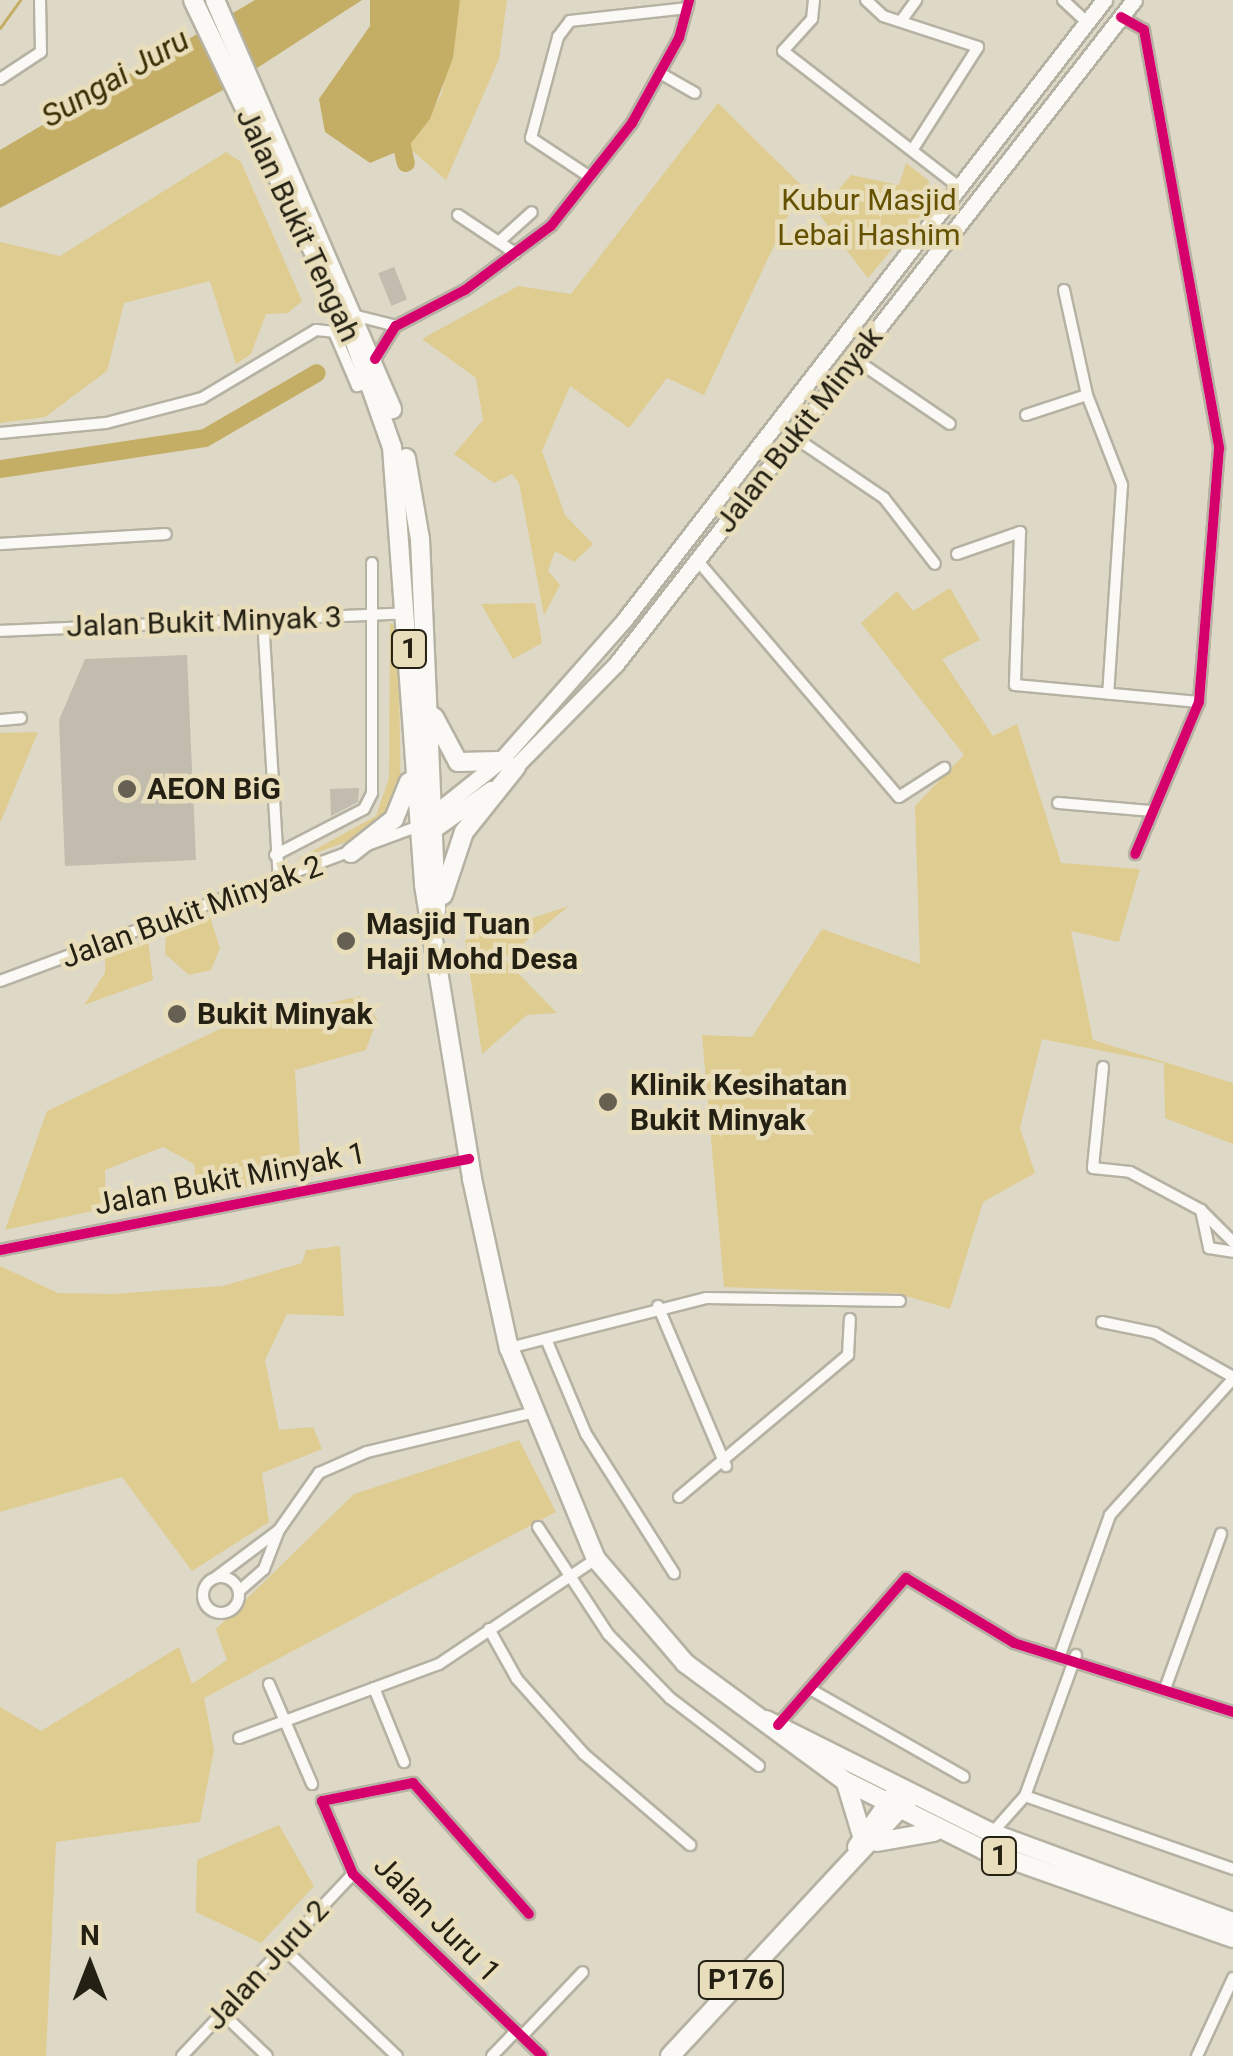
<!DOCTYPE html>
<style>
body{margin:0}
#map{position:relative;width:1233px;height:2056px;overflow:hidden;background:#ded8c6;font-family:Roboto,sans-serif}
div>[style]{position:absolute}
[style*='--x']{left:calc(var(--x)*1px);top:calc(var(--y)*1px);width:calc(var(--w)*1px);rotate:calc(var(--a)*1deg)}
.green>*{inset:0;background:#dfcc91}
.water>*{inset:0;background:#c4ae65}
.stream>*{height:2.5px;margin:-1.25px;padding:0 1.25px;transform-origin:1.25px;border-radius:1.25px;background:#c4ae65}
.river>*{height:18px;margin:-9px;padding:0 9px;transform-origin:9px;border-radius:9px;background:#c4ae65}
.building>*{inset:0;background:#c1bcad;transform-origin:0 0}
.roads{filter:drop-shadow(2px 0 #b6b2a3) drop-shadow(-2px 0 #b6b2a3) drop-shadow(0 2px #b6b2a3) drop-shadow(0 -2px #b6b2a3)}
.minor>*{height:10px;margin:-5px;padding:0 5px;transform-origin:5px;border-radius:5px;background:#faf9f6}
.minor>.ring{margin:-5px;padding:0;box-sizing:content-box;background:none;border:10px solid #faf9f6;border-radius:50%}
.secondary>*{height:15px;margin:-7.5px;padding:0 7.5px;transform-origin:7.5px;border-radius:7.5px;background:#faf9f6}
.primary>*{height:18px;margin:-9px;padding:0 9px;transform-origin:9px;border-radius:9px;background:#faf9f6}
.trunk>*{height:18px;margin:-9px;padding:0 9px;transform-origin:9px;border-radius:9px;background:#faf9f6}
.cycleway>*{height:10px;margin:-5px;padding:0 5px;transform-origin:5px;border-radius:5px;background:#d6006c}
.dots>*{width:28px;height:28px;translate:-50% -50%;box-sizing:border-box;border:5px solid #e9debb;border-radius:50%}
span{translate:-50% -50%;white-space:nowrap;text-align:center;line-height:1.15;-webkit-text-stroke:9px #e9debb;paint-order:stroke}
.shield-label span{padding:2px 8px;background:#e9debb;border:2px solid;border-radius:8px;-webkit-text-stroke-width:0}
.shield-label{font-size:28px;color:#242013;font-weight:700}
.park-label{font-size:30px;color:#645102}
.street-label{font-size:30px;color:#242013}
.poi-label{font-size:30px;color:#242013;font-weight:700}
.left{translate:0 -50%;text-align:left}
.water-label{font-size:32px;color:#3b2f05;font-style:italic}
.north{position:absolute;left:40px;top:1916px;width:100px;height:100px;-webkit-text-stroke:8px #e9debb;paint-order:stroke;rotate:0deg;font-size:28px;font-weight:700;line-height:40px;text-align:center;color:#242013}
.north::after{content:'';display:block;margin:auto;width:35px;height:45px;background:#242013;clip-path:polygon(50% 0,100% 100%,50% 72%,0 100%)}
</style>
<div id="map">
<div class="green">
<i style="clip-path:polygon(460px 0,507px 0,499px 59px,446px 180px,408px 147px,441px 96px)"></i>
<i style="clip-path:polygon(718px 103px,802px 186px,704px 395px,667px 378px,629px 428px,570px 386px,542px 451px,565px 515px,593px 544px,574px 562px,555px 551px,548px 571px,560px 585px,544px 615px,519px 483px,512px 474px,494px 483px,454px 454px,483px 420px,476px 378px,422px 339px,518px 286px,571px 294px)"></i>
<i style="clip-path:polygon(226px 152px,241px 162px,302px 301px,288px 313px,266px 314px,251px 354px,236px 364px,210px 281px,124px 303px,107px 371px,45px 417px,0 423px,0 242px,60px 256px)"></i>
<i style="clip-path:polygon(906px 163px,929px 181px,924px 211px,868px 278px,818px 213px,851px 175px,899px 185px)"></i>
<i style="clip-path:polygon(950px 588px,980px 640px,942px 659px,993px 736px,1017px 724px,1061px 863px,1140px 869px,1119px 942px,1071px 931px,1093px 1040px,1233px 1083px,1233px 1144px,1165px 1118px,1164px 1063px,1042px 1039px,1020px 1128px,1035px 1173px,983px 1202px,950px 1309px,896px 1293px,724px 1287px,702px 1035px,752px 1037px,822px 929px,920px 964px,915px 806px,964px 755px,861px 623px,897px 591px,913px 611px)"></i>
<i style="clip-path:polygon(535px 603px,542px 643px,513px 659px,481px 604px)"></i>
<i style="clip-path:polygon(390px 623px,398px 627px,401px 801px,368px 834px,296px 860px,376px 816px,389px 778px)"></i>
<i style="clip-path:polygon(38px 732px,0 823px,0 733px)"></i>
<i style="clip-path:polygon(569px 906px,504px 959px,557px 1013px,527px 1015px,482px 1054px,465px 940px)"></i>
<i style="clip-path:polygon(210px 917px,220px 948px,211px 970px,189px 975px,165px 954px,166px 933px)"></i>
<i style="clip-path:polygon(148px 940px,153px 980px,84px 1005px,105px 973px,105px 954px)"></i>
<i style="clip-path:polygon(360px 996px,377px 1019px,366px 1050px,295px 1070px,300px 1157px,318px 1175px,198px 1196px,194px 1164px,163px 1147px,105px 1170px,106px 1208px,5px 1230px,47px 1111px,222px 1028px)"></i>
<i style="clip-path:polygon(340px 1246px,344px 1316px,287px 1314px,265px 1360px,279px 1430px,313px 1427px,322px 1449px,262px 1473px,269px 1522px,192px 1571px,122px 1477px,0 1512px,0 1266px,58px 1293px,113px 1294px,223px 1286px,302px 1263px,306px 1250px)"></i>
<i style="clip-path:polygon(519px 1440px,556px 1512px,204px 1698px,214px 1750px,200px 1822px,56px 1842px,46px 2056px,0 2056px,0 1707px,41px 1731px,179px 1647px,192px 1684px,227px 1660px,216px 1629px,354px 1494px)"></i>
<i style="clip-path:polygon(279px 1825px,314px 1886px,261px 1943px,196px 1912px,197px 1860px)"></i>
</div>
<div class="water">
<i style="clip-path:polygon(255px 0,362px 0,223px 90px,0 208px,0 150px)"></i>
<i style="clip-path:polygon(370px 0,460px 0,453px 58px,430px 119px,408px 147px,370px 163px,325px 132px,319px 99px,370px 26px)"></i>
</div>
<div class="stream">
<i style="--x:0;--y:28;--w:34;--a:-54"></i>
</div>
<div class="river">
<i style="--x:398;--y:129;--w:35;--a:77"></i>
<i style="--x:0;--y:469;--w:207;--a:-8.6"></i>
<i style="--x:205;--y:438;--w:129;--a:-30.1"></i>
</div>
<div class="building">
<i style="left:394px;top:267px;width:35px;height:17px;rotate:68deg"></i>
<i style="clip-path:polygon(187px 655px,196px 860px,65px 866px,59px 720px,85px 659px)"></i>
<i style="clip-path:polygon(359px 788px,358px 802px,331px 816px,330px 789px)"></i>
</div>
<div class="roads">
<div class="minor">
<i style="--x:814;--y:0;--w:19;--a:96"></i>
<i style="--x:812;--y:19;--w:43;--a:132.2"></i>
<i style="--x:783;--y:51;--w:222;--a:37.7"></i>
<i style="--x:866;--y:0;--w:23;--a:43"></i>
<i style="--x:883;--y:16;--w:100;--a:18.1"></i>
<i style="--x:978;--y:47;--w:117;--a:122.5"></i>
<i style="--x:1063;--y:0;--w:33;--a:43"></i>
<i style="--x:1121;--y:17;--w:26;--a:29"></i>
<i style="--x:1144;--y:30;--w:425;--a:79.8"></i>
<i style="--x:1219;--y:448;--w:255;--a:94.5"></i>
<i style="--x:1199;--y:702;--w:165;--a:112.8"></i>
<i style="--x:901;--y:21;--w:26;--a:-54"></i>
<i style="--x:660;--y:73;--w:40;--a:29.7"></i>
<i style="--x:0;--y:79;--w:49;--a:-33.4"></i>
<i style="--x:41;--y:52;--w:52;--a:-91.1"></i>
<i style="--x:590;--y:177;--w:71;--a:-146.5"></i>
<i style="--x:531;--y:138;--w:105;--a:-75"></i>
<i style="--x:558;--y:37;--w:20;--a:-53"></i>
<i style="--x:570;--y:21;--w:118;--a:-6.3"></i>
<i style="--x:458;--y:215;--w:69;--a:33.7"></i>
<i style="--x:502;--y:239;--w:40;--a:-42"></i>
<i style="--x:1064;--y:290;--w:107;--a:77.6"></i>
<i style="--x:1087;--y:395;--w:97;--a:68.7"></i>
<i style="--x:1122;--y:485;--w:209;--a:93.8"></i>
<i style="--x:357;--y:316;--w:40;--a:14.4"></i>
<i style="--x:853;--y:358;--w:117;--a:34.2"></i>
<i style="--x:375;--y:359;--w:39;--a:-58"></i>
<i style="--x:396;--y:326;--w:78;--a:-27.6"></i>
<i style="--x:465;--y:290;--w:107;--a:-36.7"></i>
<i style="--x:551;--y:226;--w:131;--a:-51.8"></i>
<i style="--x:632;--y:123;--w:97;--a:-61.1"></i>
<i style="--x:679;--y:38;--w:39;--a:-75"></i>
<i style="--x:1026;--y:415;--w:64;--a:-18.2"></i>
<i style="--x:0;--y:433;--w:106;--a:-5.4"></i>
<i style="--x:106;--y:423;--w:99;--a:-14.6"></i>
<i style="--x:202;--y:398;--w:133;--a:-30.8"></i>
<i style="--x:316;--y:330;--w:18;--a:6"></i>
<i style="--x:334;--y:332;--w:59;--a:66.9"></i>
<i style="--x:357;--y:386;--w:13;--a:-13"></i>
<i style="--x:794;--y:437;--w:109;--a:34.1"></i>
<i style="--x:884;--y:498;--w:83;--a:52.3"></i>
<i style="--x:0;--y:544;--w:166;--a:-3.4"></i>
<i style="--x:957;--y:554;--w:67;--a:-19.2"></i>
<i style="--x:1020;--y:532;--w:153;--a:91.9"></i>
<i style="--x:1015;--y:685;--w:185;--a:5.3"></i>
<i style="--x:697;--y:560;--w:311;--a:49.6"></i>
<i style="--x:899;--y:797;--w:54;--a:-32.8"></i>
<i style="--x:263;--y:619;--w:262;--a:86.5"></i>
<i style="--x:0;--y:631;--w:408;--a:-2.5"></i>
<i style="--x:0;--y:720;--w:21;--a:-5"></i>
<i style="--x:1058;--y:803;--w:93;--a:4.9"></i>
<i style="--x:275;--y:855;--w:100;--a:-27.3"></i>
<i style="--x:364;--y:809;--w:18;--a:-63"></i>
<i style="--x:372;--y:793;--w:230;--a:-90"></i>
<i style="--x:0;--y:981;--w:447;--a:-20.3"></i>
<i style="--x:1103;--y:1067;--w:101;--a:95.7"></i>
<i style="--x:1093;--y:1168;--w:37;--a:6"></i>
<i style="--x:1130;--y:1172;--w:81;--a:28.2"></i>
<i style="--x:1201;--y:1210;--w:39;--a:78"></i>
<i style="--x:1209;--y:1248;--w:24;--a:9"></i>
<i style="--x:1201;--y:1210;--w:45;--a:45"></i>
<i style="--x:0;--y:1250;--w:478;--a:-11"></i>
<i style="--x:658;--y:1306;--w:174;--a:67"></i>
<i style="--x:1102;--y:1322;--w:54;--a:11.7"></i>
<i style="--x:1155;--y:1333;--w:90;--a:29.4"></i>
<i style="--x:546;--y:1339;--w:103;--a:67.2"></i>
<i style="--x:586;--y:1434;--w:165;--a:57.7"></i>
<i style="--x:509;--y:1348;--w:204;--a:-14.2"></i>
<i style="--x:707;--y:1298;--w:193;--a:0.9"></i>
<i style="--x:679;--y:1497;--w:221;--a:-40"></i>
<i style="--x:848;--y:1355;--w:36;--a:-87"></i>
<i style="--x:538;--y:1527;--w:128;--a:56.8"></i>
<i style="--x:608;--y:1634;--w:89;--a:45.9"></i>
<i style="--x:670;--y:1698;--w:112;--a:37.4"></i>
<i class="ring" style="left:203px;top:1577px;width:26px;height:26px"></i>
<i style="--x:215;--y:1578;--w:80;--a:-36.9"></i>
<i style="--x:279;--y:1530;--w:70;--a:-54.9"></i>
<i style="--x:319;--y:1473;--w:52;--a:-23.6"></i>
<i style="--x:367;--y:1452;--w:169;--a:-13.4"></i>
<i style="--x:239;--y:1591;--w:33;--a:-41"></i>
<i style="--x:264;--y:1569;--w:42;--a:-69"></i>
<i style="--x:489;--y:1629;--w:57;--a:60.8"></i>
<i style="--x:517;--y:1679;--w:101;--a:48.2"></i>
<i style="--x:584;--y:1754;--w:140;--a:40.6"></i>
<i style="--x:1061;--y:1652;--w:145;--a:-70.3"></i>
<i style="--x:1110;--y:1515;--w:183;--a:-47.9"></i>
<i style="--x:269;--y:1684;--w:109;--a:66.7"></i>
<i style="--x:1166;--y:1686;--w:162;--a:-70.1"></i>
<i style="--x:374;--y:1688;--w:80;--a:67.9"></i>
<i style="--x:810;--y:1689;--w:177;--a:29.7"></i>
<i style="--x:778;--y:1725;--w:195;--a:-49"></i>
<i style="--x:906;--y:1578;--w:126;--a:31"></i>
<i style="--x:1014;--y:1643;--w:230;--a:17.5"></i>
<i style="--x:239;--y:1738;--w:213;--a:-20.3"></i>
<i style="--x:439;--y:1664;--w:189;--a:-33.8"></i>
<i style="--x:1025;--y:1796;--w:220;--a:19.3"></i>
<i style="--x:992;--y:1833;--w:50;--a:-48.3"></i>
<i style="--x:1025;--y:1796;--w:150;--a:-70.1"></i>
<i style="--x:529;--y:1914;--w:175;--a:-131.5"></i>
<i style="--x:413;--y:1783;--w:93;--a:168.8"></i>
<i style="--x:322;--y:1801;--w:79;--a:67"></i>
<i style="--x:353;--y:1874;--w:262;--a:43.9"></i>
<i style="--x:283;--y:1948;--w:157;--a:43.5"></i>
<i style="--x:222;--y:2013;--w:62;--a:43.7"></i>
<i style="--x:522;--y:2036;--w:88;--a:-46.4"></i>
<i style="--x:182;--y:2056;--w:250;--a:-46.8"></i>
<i style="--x:492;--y:2056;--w:35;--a:-46"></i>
<i style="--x:1197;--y:2056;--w:86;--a:-65.2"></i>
</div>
<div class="secondary">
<i style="--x:508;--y:774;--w:154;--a:-45.5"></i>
<i style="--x:616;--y:664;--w:842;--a:-52.04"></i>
<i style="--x:427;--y:819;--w:93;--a:-38.5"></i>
<i style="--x:500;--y:761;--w:189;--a:-48.6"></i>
<i style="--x:625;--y:619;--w:783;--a:-52.27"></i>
<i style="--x:425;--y:836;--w:81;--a:-35.5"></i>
</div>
<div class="primary">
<i style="--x:857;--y:1847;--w:72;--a:-54.6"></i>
<i style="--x:670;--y:2056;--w:354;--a:-47.1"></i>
</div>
<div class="trunk">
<i style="--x:193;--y:0;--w:361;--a:64.4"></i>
<i style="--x:349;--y:325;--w:129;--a:70.6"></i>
<i style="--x:392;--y:447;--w:439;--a:85.8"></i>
<i style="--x:424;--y:885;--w:298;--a:80.7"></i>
<i style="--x:472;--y:1179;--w:173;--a:77.7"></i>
<i style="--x:509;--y:1348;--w:228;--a:67.6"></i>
<i style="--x:596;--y:1559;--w:137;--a:49.4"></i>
<i style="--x:685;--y:1663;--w:199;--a:36.4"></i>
<i style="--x:845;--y:1781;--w:155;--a:26.4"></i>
<i style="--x:984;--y:1850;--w:264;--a:19.5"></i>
<i style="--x:215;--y:0;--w:446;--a:66.6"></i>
<i style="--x:406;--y:458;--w:82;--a:80.2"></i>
<i style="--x:420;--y:539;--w:371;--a:87.5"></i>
<i style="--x:434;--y:717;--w:51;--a:61.9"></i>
<i style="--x:458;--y:762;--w:42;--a:-1.4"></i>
<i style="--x:351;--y:853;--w:55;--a:-38.3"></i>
<i style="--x:394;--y:819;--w:40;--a:-68"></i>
<i style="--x:443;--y:895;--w:66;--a:-71.6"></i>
<i style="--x:464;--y:832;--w:83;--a:-51.3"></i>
<i style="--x:766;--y:1720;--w:253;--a:26.6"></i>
<i style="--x:992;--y:1833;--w:257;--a:20.3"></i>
<i style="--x:846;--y:1783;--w:59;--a:73.1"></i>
<i style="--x:877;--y:1842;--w:58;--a:-10"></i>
</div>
</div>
<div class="cycleway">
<i style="--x:1121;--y:17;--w:26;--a:29"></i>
<i style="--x:1144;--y:30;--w:425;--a:79.8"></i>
<i style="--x:1219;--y:448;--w:255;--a:94.5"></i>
<i style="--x:1199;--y:702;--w:165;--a:112.8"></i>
<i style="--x:375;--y:359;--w:39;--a:-58"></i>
<i style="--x:396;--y:326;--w:78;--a:-27.6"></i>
<i style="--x:465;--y:290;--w:107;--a:-36.7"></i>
<i style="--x:551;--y:226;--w:131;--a:-51.8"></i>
<i style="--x:632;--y:123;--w:97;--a:-61.1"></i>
<i style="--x:679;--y:38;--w:39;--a:-75"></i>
<i style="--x:0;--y:1250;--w:478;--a:-11"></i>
<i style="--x:778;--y:1725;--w:195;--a:-49"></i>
<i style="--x:906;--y:1578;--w:126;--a:31"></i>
<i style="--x:1014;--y:1643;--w:230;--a:17.5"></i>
<i style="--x:529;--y:1914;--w:175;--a:-131.5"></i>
<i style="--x:413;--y:1783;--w:93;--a:168.8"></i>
<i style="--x:322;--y:1801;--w:79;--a:67"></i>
<i style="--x:353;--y:1874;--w:262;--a:43.9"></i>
</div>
<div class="dots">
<i style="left:127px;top:789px;background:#656052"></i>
<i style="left:346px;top:941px;background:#656052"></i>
<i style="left:177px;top:1014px;background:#656052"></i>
<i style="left:608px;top:1102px;background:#656052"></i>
</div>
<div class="shield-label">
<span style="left:409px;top:649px">1</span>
<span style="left:999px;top:1856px">1</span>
<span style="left:741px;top:1980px">P176</span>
</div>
<div class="park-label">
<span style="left:869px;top:217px">Kubur Masjid<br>Lebai Hashim</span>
</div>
<div class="street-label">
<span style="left:298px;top:225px;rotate:65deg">Jalan Bukit Tengah</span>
<span style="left:799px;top:430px;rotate:-52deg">Jalan Bukit Minyak</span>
<span style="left:204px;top:622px;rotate:-2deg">Jalan Bukit Minyak 3</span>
<span style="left:192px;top:912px;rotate:-20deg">Jalan Bukit Minyak 2</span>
<span style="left:230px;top:1179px;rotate:-11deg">Jalan Bukit Minyak 1</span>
<span style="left:437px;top:1919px;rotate:45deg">Jalan Juru 1</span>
<span style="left:267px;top:1965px;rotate:-47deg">Jalan Juru 2</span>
</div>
<div class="poi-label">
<span class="left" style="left:147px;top:789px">AEON BiG</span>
<span class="left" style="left:366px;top:941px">Masjid Tuan<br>Haji Mohd Desa</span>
<span class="left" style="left:197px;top:1014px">Bukit Minyak</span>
<span class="left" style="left:630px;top:1102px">Klinik Kesihatan<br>Bukit Minyak</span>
</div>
<div class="water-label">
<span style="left:115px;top:78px;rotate:-30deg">Sungai Juru</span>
</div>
<div class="north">N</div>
</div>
